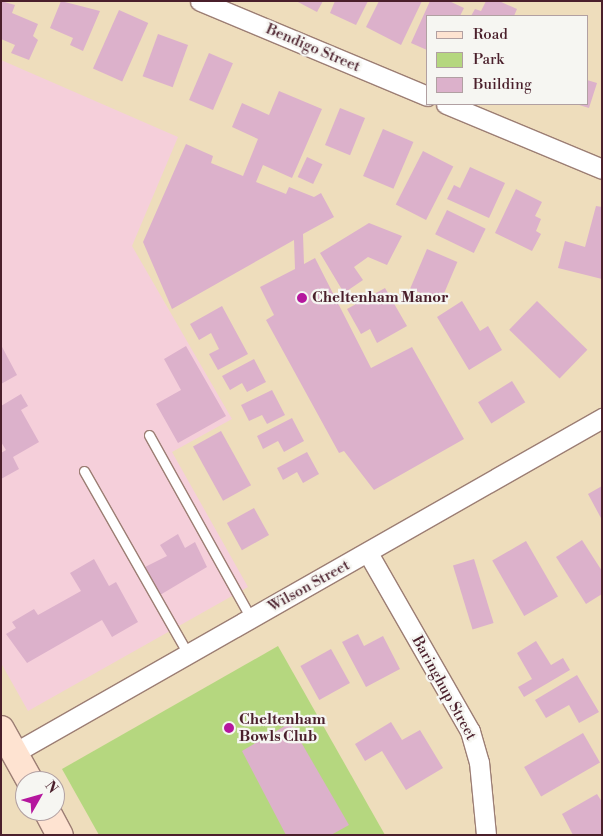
<!DOCTYPE html>
<style>
body{margin:0}
#map{position:relative;width:603px;height:836px;overflow:hidden;background:#eeddbc;font-family:"Libre Bodoni",serif}
div>[style]{position:absolute}
[style*='--x']{left:calc(var(--x)*1px);top:calc(var(--y)*1px);width:calc(var(--w)*1px);rotate:calc(var(--a)*1deg)}
.built>*{inset:0;background:#f5cfda}
.green>*{inset:0;background:#b5d77f}
.building>*{inset:0;background:#dcb1cb;transform-origin:0 0}
.roads{filter:drop-shadow(1px 0 #9c7e74) drop-shadow(-1px 0 #9c7e74) drop-shadow(0 1px #9c7e74) drop-shadow(0 -1px #9c7e74)}
.lane>*{height:9px;margin:-4.5px;padding:0 4.5px;transform-origin:4.5px;border-radius:4.5px;background:#fff}
.street>*{height:19px;margin:-9.5px;padding:0 9.5px;transform-origin:9.5px;border-radius:9.5px;background:#fff}
.secondary>*{height:26px;margin:-13px;padding:0 13px;transform-origin:13px;border-radius:13px;background:#fee3d1}
.dots>*{width:14px;height:14px;translate:-50% -50%;box-sizing:border-box;border:2px solid #f6f6f2;border-radius:50%}
span{translate:-50% -50%;white-space:nowrap;text-align:center;line-height:1.15;-webkit-text-stroke:4.5px #f6f6f2;paint-order:stroke}
.street-label{font-size:15px;color:#4a1f2b}
.poi-label{font-size:15px;color:#4a1f2b;font-weight:700}
.left{translate:0 -50%;text-align:left}
.frame{position:absolute;inset:0;border:2px solid #4a1f2b;pointer-events:none}
.legend{position:absolute;left:426px;top:15px;width:162px;height:90px;box-sizing:border-box;background:#f6f6f2;border:1px solid #b1a0a2;margin:0;padding:6px 9px;list-style:none;font-size:15px;color:#4a1f2b}
.legend li{display:flex;align-items:center;gap:10px;height:25px}
.legend b{width:25px;border:1px solid #b1a0a2}
.north{position:absolute;left:15px;top:771px;width:50px;height:50px;box-sizing:border-box;background:#f6f6f2;border:1px solid #b1a0a2;border-radius:50%;rotate:52deg;font-size:14px;font-weight:700;line-height:20px;text-align:center;color:#4a1f2b}
.north::after{content:'';display:block;margin:auto;width:18px;height:22px;background:#b5179e;clip-path:polygon(50% 0,100% 100%,50% 72%,0 100%)}
</style>
<div id="map">
<div class="built">
<i style="clip-path:polygon(1px 60px,178px 137px,132px 246px,232px 419px,172px 452px,248px 587px,28px 711px,1px 663px)"></i>
</div>
<div class="green">
<i style="clip-path:polygon(278px 646px,385px 835px,99px 835px,62px 769px)"></i>
</div>
<div class="building">
<i style="clip-path:polygon(1px 1px,15px 5px,12px 13px,38px 24px,33px 36px,38px 40px,29px 60px,11px 53px,15px 45px,1px 39px)"></i>
<i style="clip-path:polygon(61px 1px,100px 11px,83px 51px,70px 45px,73px 38px,50px 28px)"></i>
<i style="clip-path:polygon(296px 1px,323px 1px,317px 12px)"></i>
<i style="clip-path:polygon(335px 1px,368px 1px,356px 25px,330px 13px)"></i>
<i style="clip-path:polygon(379px 1px,422px 1px,401px 45px,366px 27px)"></i>
<i style="clip-path:polygon(430px 1px,449px 1px,464px 8px,460px 16px,427px 16px,427px 50px,411px 43px)"></i>
<i style="clip-path:polygon(486px 1px,499px 1px,517px 9px,514px 16px,471px 16px,475px 9px,481px 11px)"></i>
<i style="left:119px;top:10px;width:32px;height:64px;rotate:24deg"></i>
<i style="left:158px;top:34px;width:32px;height:45px;rotate:20deg"></i>
<i style="left:209px;top:53px;width:26px;height:51px;rotate:23deg"></i>
<i style="clip-path:polygon(587px 80px,597px 83px,589px 108px,576px 104px,587px 104px)"></i>
<i style="clip-path:polygon(279px 91px,322px 109px,292px 178px,263px 165px,256px 182px,286px 194px,289px 187px,314px 197px,321px 193px,334px 217px,303px 234px,304px 264px,315px 258px,371px 368px,412px 347px,464px 439px,374px 490px,344px 451px,339px 453px,266px 320px,274px 315px,260px 287px,295px 269px,294px 240px,172px 309px,143px 242px,186px 144px,213px 156px,211px 163px,243px 176px,258px 139px,232px 127px,242px 103px,269px 115px)"></i>
<i style="left:340px;top:108px;width:27px;height:40px;rotate:22deg"></i>
<i style="left:383px;top:129px;width:33px;height:51px;rotate:23deg"></i>
<i style="left:423px;top:151px;width:34px;height:60px;rotate:27deg"></i>
<i style="left:307px;top:157px;width:17px;height:22px;rotate:25deg"></i>
<i style="clip-path:polygon(470px 167px,505px 183px,489px 218px,447px 199px,454px 185px,460px 188px)"></i>
<i style="clip-path:polygon(516px 189px,542px 202px,535px 216px,541px 219px,536px 231px,541px 234px,532px 251px,495px 233px)"></i>
<i style="clip-path:polygon(596px 206px,602px 207px,602px 279px,558px 268px,565px 241px,585px 247px)"></i>
<i style="left:447px;top:210px;width:43px;height:27px;rotate:26deg"></i>
<i style="clip-path:polygon(369px 223px,402px 236px,387px 265px,368px 257px,354px 267px,363px 280px,344px 293px,320px 253px)"></i>
<i style="left:427px;top:249px;width:33px;height:43px;rotate:23deg"></i>
<i style="clip-path:polygon(385px 288px,407px 326px,377px 343px,370px 329px,361px 334px,347px 309px)"></i>
<i style="clip-path:polygon(462px 301px,480px 331px,488px 326px,502px 350px,469px 370px,437px 317px)"></i>
<i style="left:537px;top:301px;width:70px;height:40px;rotate:44deg"></i>
<i style="clip-path:polygon(222px 306px,248px 354px,218px 370px,209px 354px,219px 349px,211px 333px,199px 340px,190px 324px)"></i>
<i style="clip-path:polygon(1px 345px,17px 375px,1px 384px)"></i>
<i style="clip-path:polygon(186px 346px,226px 416px,178px 443px,156px 404px,181px 390px,164px 359px)"></i>
<i style="clip-path:polygon(254px 359px,266px 382px,247px 392px,242px 383px,230px 390px,222px 376px)"></i>
<i style="left:512px;top:381px;width:25px;height:40px;rotate:58deg"></i>
<i style="clip-path:polygon(272px 390px,285px 415px,267px 424px,262px 415px,249px 421px,241px 405px)"></i>
<i style="clip-path:polygon(21px 394px,28px 406px,21px 410px,39px 442px,13px 457px,19px 469px,1px 479px,1px 453px,6px 450px,1px 442px,1px 406px)"></i>
<i style="clip-path:polygon(292px 418px,304px 441px,284px 452px,278px 441px,263px 449px,257px 436px)"></i>
<i style="left:221px;top:431px;width:62px;height:32px;rotate:61deg"></i>
<i style="clip-path:polygon(307px 452px,319px 474px,303px 483px,297px 472px,283px 480px,277px 468px)"></i>
<i style="clip-path:polygon(602px 486px,602px 520px,588px 494px)"></i>
<i style="left:254px;top:508px;width:31px;height:31px;rotate:61deg"></i>
<i style="clip-path:polygon(178px 534px,185px 548px,195px 542px,207px 567px,160px 595px,145px 567px,167px 556px,160px 545px)"></i>
<i style="clip-path:polygon(582px 540px,602px 571px,602px 594px,586px 604px,556px 557px)"></i>
<i style="left:526px;top:541px;width:64px;height:39px;rotate:60deg"></i>
<i style="clip-path:polygon(94px 559px,109px 586px,116px 582px,138px 622px,112px 637px,102px 620px,27px 663px,6px 634px,16px 628px,12px 622px,34px 609px,38px 615px,81px 591px,70px 573px)"></i>
<i style="left:474px;top:559px;width:67px;height:22px;rotate:73deg"></i>
<i style="clip-path:polygon(358px 634px,364px 646px,383px 636px,400px 669px,366px 687px,342px 642px)"></i>
<i style="clip-path:polygon(536px 641px,551px 665px,563px 658px,570px 670px,524px 697px,518px 687px,532px 679px,517px 653px)"></i>
<i style="left:331px;top:649px;width:39px;height:35px;rotate:61deg"></i>
<i style="clip-path:polygon(577px 675px,599px 712px,579px 723px,569px 705px,546px 718px,535px 700px)"></i>
<i style="clip-path:polygon(391px 722px,402px 740px,420px 730px,443px 768px,406px 790px,382px 751px,365px 761px,355px 744px)"></i>
<i style="clip-path:polygon(290px 723px,349px 825px,331px 835px,286px 835px,242px 751px)"></i>
<i style="left:583px;top:733px;width:34px;height:68px;rotate:60deg"></i>
<i style="clip-path:polygon(597px 794px,602px 802px,602px 835px,573px 835px,562px 814px)"></i>
</div>
<div class="roads">
<div class="lane">
<i style="--x:149;--y:435;--w:210;--a:60.9"></i>
<i style="--x:84;--y:471;--w:210;--a:60.4"></i>
</div>
<div class="street">
<i style="--x:200;--y:1;--w:246;--a:22.7"></i>
<i style="--x:446;--y:104;--w:169;--a:22.6"></i>
<i style="--x:368;--y:553;--w:205;--a:60.2"></i>
<i style="--x:470;--y:731;--w:32;--a:74"></i>
<i style="--x:479;--y:762;--w:73;--a:84.5"></i>
<i style="--x:14;--y:753;--w:677;--a:-29.67"></i>
</div>
<div class="secondary">
<i style="--x:1;--y:729;--w:60;--a:60.9"></i>
<i style="--x:47;--y:811;--w:27;--a:62"></i>
</div>
</div>
<div class="dots">
<i style="left:302px;top:298px;background:#b5179e"></i>
<i style="left:229px;top:728px;background:#b5179e"></i>
</div>
<div class="street-label">
<span style="left:313px;top:48px;rotate:23deg">Bendigo Street</span>
<span style="left:309px;top:586px;rotate:-29deg">Wilson Street</span>
<span style="left:444px;top:688px;rotate:61deg">Baringhup Street</span>
</div>
<div class="poi-label">
<span class="left" style="left:312px;top:298px">Cheltenham Manor</span>
<span class="left" style="left:239px;top:728px">Cheltenham<br>Bowls Club</span>
</div>
<div class="frame"></div>
<ul class="legend">
<li><b style="height:6px;background:#fee3d1"></b>Road</li>
<li><b style="height:14px;background:#b5d77f"></b>Park</li>
<li><b style="height:14px;background:#dcb1cb"></b>Building</li>
</ul>
<div class="north">N</div>
</div>
